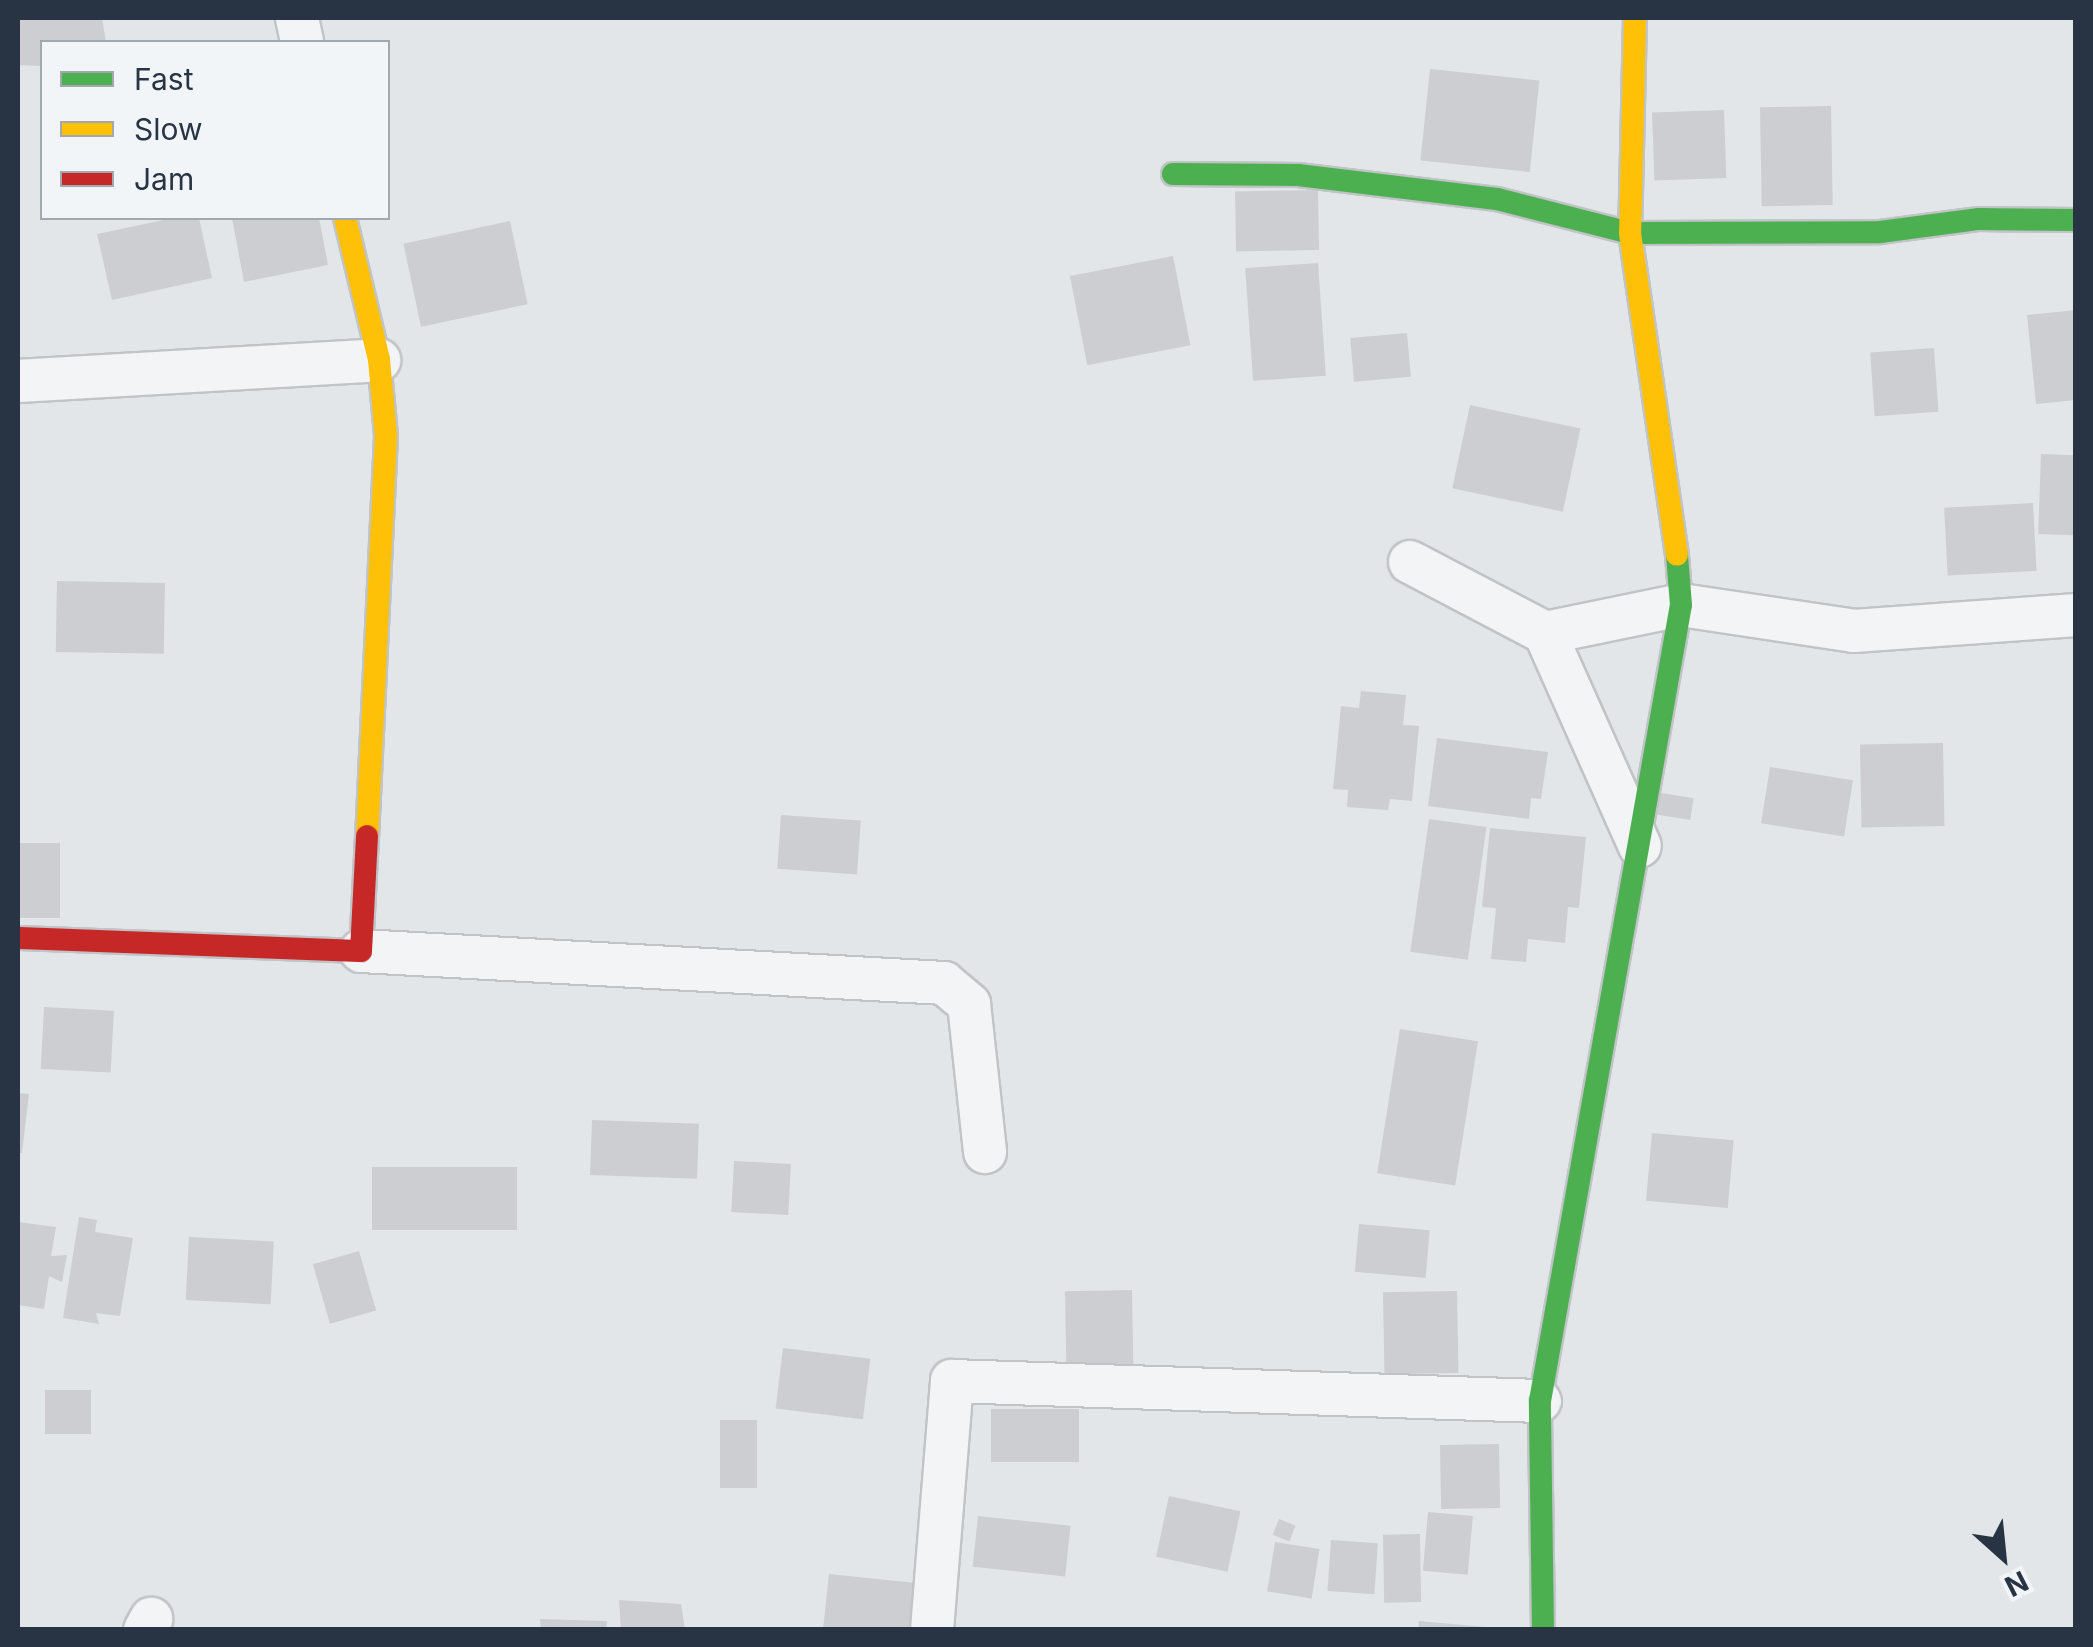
<!DOCTYPE html>
<style>
body{margin:0}
#map{position:relative;width:2093px;height:1647px;overflow:hidden;background:#e3e6e9;font-family:Inter,sans-serif}
div>[style]{position:absolute}
[style*='--x']{left:calc(var(--x)*1px);top:calc(var(--y)*1px);width:calc(var(--w)*1px);rotate:calc(var(--a)*1deg)}
.building>*{inset:0;background:#ccced1;transform-origin:0 0}
.roads{filter:drop-shadow(2px 0 #c1c4c7) drop-shadow(-2px 0 #c1c4c7) drop-shadow(0 2px #c1c4c7) drop-shadow(0 -2px #c1c4c7)}
.street>*{height:42px;margin:-21px;padding:0 21px;transform-origin:21px;border-radius:21px;background:#f3f4f6}
.fast>*{height:22px;margin:-11px;padding:0 11px;transform-origin:11px;border-radius:11px;background:#4caf50}
.slow>*{height:22px;margin:-11px;padding:0 11px;transform-origin:11px;border-radius:11px;background:#ffc107}
.jam>*{height:22px;margin:-11px;padding:0 11px;transform-origin:11px;border-radius:11px;background:#c62828}
span{translate:-50% -50%;white-space:nowrap;text-align:center;line-height:1.15;-webkit-text-stroke:8px #f1f5f8;paint-order:stroke}
.frame{position:absolute;inset:0;border:20px solid #283444;pointer-events:none}
.legend{position:absolute;left:40px;top:40px;width:350px;height:180px;box-sizing:border-box;background:#f1f5f8;border:2px solid #a1a8b0;margin:0;padding:12px 18px;list-style:none;font-size:30px;color:#283444}
.legend li{display:flex;align-items:center;gap:20px;height:50px}
.legend b{width:50px;border:2px solid #a1a8b0}
.north{position:absolute;left:1953px;top:1507px;width:100px;height:100px;-webkit-text-stroke:8px #f1f5f8;paint-order:stroke;rotate:153deg;font-size:28px;font-weight:700;line-height:40px;text-align:center;color:#283444}
.north::after{content:'';display:block;margin:auto;width:35px;height:45px;background:#283444;clip-path:polygon(50% 0,100% 100%,50% 72%,0 100%)}
</style>
<div id="map">
<div class="building">
<i style="clip-path:polygon(18px 18px,102px 18px,106px 42px,42px 42px,42px 66px,18px 65px)"></i>
<i style="left:1430px;top:69px;width:110px;height:92px;rotate:6deg"></i>
<i style="left:1831px;top:106px;width:99px;height:71px;rotate:89deg"></i>
<i style="left:1724px;top:110px;width:68px;height:72px;rotate:88deg"></i>
<i style="left:1318px;top:190px;width:60px;height:83px;rotate:89deg"></i>
<i style="clip-path:polygon(173px 218px,199px 218px,212px 278px,112px 300px,97px 234px)"></i>
<i style="clip-path:polygon(232px 218px,319px 218px,328px 265px,244px 282px)"></i>
<i style="left:510px;top:221px;width:85px;height:109px;rotate:78deg"></i>
<i style="left:1173px;top:256px;width:91px;height:105px;rotate:79deg"></i>
<i style="left:1318px;top:263px;width:113px;height:73px;rotate:86deg"></i>
<i style="clip-path:polygon(2076px 310px,2076px 400px,2036px 404px,2027px 315px)"></i>
<i style="left:1407px;top:333px;width:44px;height:57px;rotate:85deg"></i>
<i style="left:1934px;top:348px;width:64px;height:64px;rotate:86deg"></i>
<i style="left:1470px;top:405px;width:113px;height:85px;rotate:12deg"></i>
<i style="left:2041px;top:454px;width:35px;height:80px;rotate:2deg"></i>
<i style="left:2033px;top:503px;width:68px;height:89px;rotate:87deg"></i>
<i style="left:57px;top:581px;width:108px;height:71px;rotate:1deg"></i>
<i style="clip-path:polygon(1361px 691px,1406px 695px,1403px 725px,1419px 726px,1412px 801px,1390px 799px,1388px 810px,1347px 807px,1348px 790px,1333px 789px,1341px 706px,1359px 708px)"></i>
<i style="clip-path:polygon(1437px 738px,1548px 752px,1541px 799px,1531px 798px,1529px 819px,1428px 806px)"></i>
<i style="left:1943px;top:743px;width:83px;height:83px;rotate:89deg"></i>
<i style="left:1770px;top:767px;width:84px;height:57px;rotate:9deg"></i>
<i style="left:1661px;top:793px;width:33px;height:22px;rotate:9deg"></i>
<i style="left:781px;top:815px;width:80px;height:54px;rotate:4deg"></i>
<i style="left:1429px;top:819px;width:58px;height:134px;rotate:8deg"></i>
<i style="clip-path:polygon(1490px 828px,1586px 837px,1579px 908px,1568px 907px,1565px 943px,1528px 939px,1526px 962px,1491px 959px,1496px 908px,1482px 907px)"></i>
<i style="left:18px;top:843px;width:42px;height:75px"></i>
<i style="left:44px;top:1007px;width:70px;height:62px;rotate:3deg"></i>
<i style="left:1400px;top:1029px;width:79px;height:146px;rotate:9deg"></i>
<i style="clip-path:polygon(18px 1093px,29px 1094px,22px 1153px,18px 1153px)"></i>
<i style="left:592px;top:1120px;width:107px;height:55px;rotate:2deg"></i>
<i style="left:1652px;top:1133px;width:82px;height:68px;rotate:5deg"></i>
<i style="left:734px;top:1161px;width:57px;height:51px;rotate:3deg"></i>
<i style="left:517px;top:1167px;width:63px;height:145px;rotate:90deg"></i>
<i style="clip-path:polygon(79px 1217px,97px 1220px,95px 1232px,133px 1238px,120px 1316px,96px 1313px,99px 1324px,63px 1318px)"></i>
<i style="clip-path:polygon(18px 1222px,56px 1227px,51px 1256px,67px 1255px,62px 1282px,49px 1276px,44px 1309px,18px 1305px)"></i>
<i style="left:1359px;top:1224px;width:71px;height:48px;rotate:5deg"></i>
<i style="left:189px;top:1237px;width:85px;height:63px;rotate:3deg"></i>
<i style="left:359px;top:1251px;width:62px;height:48px;rotate:74deg"></i>
<i style="left:1132px;top:1290px;width:79px;height:67px;rotate:89deg"></i>
<i style="left:1457px;top:1291px;width:82px;height:74px;rotate:89deg"></i>
<i style="left:783px;top:1348px;width:88px;height:61px;rotate:7deg"></i>
<i style="left:45px;top:1390px;width:46px;height:44px"></i>
<i style="left:1079px;top:1409px;width:53px;height:88px;rotate:90deg"></i>
<i style="left:720px;top:1420px;width:37px;height:68px"></i>
<i style="left:1499px;top:1444px;width:64px;height:59px;rotate:89deg"></i>
<i style="left:1169px;top:1496px;width:73px;height:62px;rotate:12deg"></i>
<i style="left:1428px;top:1512px;width:45px;height:59px;rotate:5deg"></i>
<i style="left:978px;top:1516px;width:93px;height:51px;rotate:6deg"></i>
<i style="left:1279px;top:1519px;width:18px;height:17px;rotate:22deg"></i>
<i style="left:1420px;top:1534px;width:68px;height:37px;rotate:89deg"></i>
<i style="left:1331px;top:1540px;width:47px;height:51px;rotate:4deg"></i>
<i style="left:1275px;top:1542px;width:45px;height:50px;rotate:9deg"></i>
<i style="clip-path:polygon(829px 1574px,916px 1583px,911px 1630px,823px 1630px)"></i>
<i style="clip-path:polygon(619px 1600px,681px 1604px,685px 1630px,621px 1630px)"></i>
<i style="clip-path:polygon(540px 1619px,607px 1621px,606px 1630px,541px 1630px)"></i>
<i style="clip-path:polygon(1419px 1621px,1485px 1627px,1485px 1630px,1418px 1630px)"></i>
</div>
<div class="roads">
<div class="street">
<i style="--x:297;--y:18;--w:25;--a:78"></i>
<i style="--x:18;--y:381;--w:362;--a:-3.3"></i>
<i style="--x:1410;--y:562;--w:153;--a:27.7"></i>
<i style="--x:1545;--y:633;--w:233;--a:66"></i>
<i style="--x:1545;--y:633;--w:139;--a:-11.6"></i>
<i style="--x:1681;--y:605;--w:175;--a:8.5"></i>
<i style="--x:1854;--y:631;--w:223;--a:-4.1"></i>
<i style="--x:361;--y:951;--w:584;--a:3.14"></i>
<i style="--x:944;--y:983;--w:33;--a:40"></i>
<i style="--x:969;--y:1004;--w:149;--a:83.8"></i>
<i style="--x:145;--y:1630;--w:13;--a:-61"></i>
<i style="--x:932;--y:1630;--w:250;--a:-85.4"></i>
<i style="--x:952;--y:1381;--w:588;--a:1.95"></i>
</div>
<div class="fast">
<i style="--x:1173;--y:174;--w:125;--a:0.5"></i>
<i style="--x:1298;--y:175;--w:200;--a:6.9"></i>
<i style="--x:1497;--y:199;--w:137;--a:14.3"></i>
<i style="--x:1630;--y:233;--w:250;--a:-0.2"></i>
<i style="--x:1880;--y:232;--w:100;--a:-7.5"></i>
<i style="--x:1979;--y:219;--w:97;--a:0.6"></i>
<i style="--x:1543;--y:1630;--w:229;--a:-90.8"></i>
<i style="--x:1540;--y:1401;--w:808;--a:-79.96"></i>
<i style="--x:1681;--y:605;--w:50;--a:-94.6"></i>
</div>
<div class="slow">
<i style="--x:1635;--y:18;--w:215;--a:91.3"></i>
<i style="--x:1630;--y:233;--w:325;--a:81.7"></i>
<i style="--x:345;--y:218;--w:146;--a:76.5"></i>
<i style="--x:379;--y:360;--w:76;--a:84.7"></i>
<i style="--x:386;--y:436;--w:400;--a:92.7"></i>
</div>
<div class="jam">
<i style="--x:18;--y:938;--w:343;--a:2.2"></i>
<i style="--x:361;--y:951;--w:115;--a:-87"></i>
</div>
</div>
<div class="frame"></div>
<ul class="legend">
<li><b style="height:12px;background:#4caf50"></b>Fast</li>
<li><b style="height:12px;background:#ffc107"></b>Slow</li>
<li><b style="height:12px;background:#c62828"></b>Jam</li>
</ul>
<div class="north">N</div>
</div>
